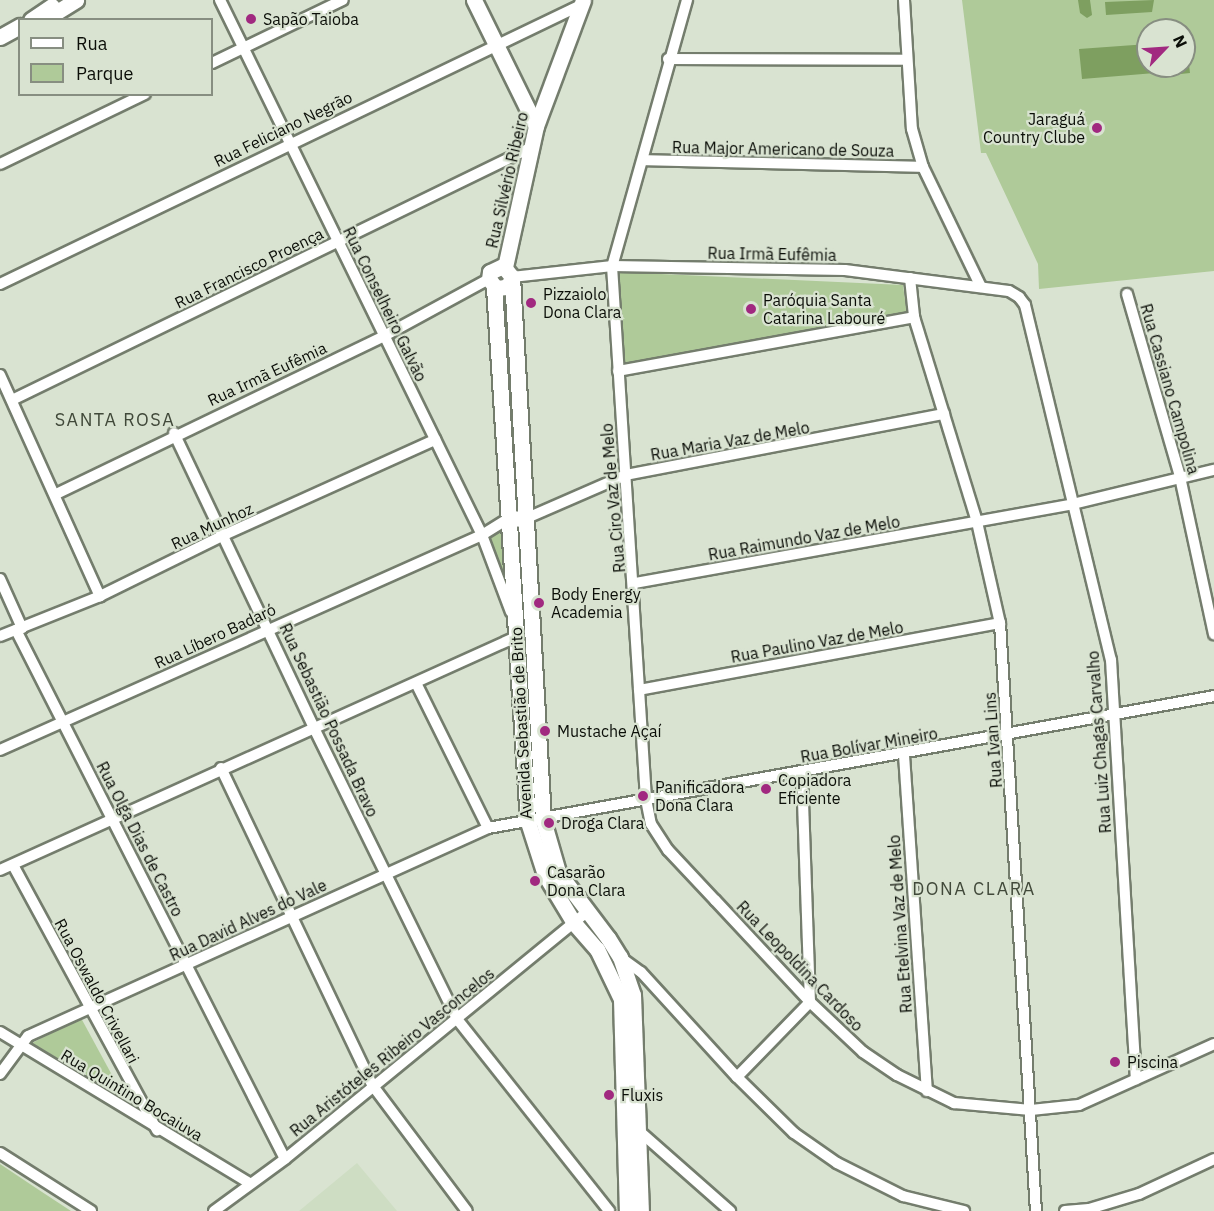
<!DOCTYPE html>
<meta charset="utf-8">
<style>
body{margin:0}
#map{position:relative;width:1214px;height:1211px;overflow:hidden;background:#d9e3d1;font-family:"IBM Plex Sans",sans-serif}
div>[style]{position:absolute}
[style*='--x']{left:calc(var(--x)*1px);top:calc(var(--y)*1px);width:calc(var(--w)*1px);rotate:calc(var(--a)*1deg)}
.built>*{inset:0;background:#ceddc3}
.green>*{inset:0;background:#afca99}
.water>*{inset:0;background:#7e9f60}
.roads{filter:drop-shadow(2px 0 #747d6d) drop-shadow(-2px 0 #747d6d) drop-shadow(0 2px #747d6d) drop-shadow(0 -2px #747d6d)}
.street>*{height:10px;margin:-5px;padding:0 5px;transform-origin:5px;border-radius:5px;background:#fff}
.secondary>*{height:15px;margin:-7.5px;padding:0 7.5px;transform-origin:7.5px;border-radius:7.5px;background:#fff}
.dots>*{width:16px;height:16px;translate:-50% -50%;box-sizing:border-box;border:3px solid #d9e3d1;border-radius:50%}
span{translate:-50% -50%;white-space:nowrap;text-align:center;line-height:1.15;-webkit-text-stroke:4.5px #d9e3d1;paint-order:stroke}
.poi-label{font-size:16px;color:#0b0e08}
.left{translate:0 -50%;text-align:left}
.right{translate:-100% -50%;text-align:right}
.street-label{font-size:16px;color:#0b0e08}
.neighbourhood-label{font-size:18px;color:#41493a;letter-spacing:1.5px}
.legend{position:absolute;left:18px;top:18px;width:195px;height:78px;box-sizing:border-box;background:#d9e3d1;border:2px solid #878e81;margin:0;padding:8px 10px;list-style:none;font-size:18px;color:#0b0e08}
.legend li{display:flex;align-items:center;gap:12px;height:30px}
.legend b{width:30px;border:2px solid #878e81}
.north{position:absolute;left:1136px;top:18px;width:60px;height:60px;box-sizing:border-box;background:#d9e3d1;border:2px solid #878e81;border-radius:50%;rotate:65deg;font-size:16px;font-weight:700;line-height:24px;text-align:center;color:#0b0e08}
.north::after{content:'';display:block;margin:auto;width:21px;height:27px;background:#a12980;clip-path:polygon(50% 0,100% 100%,50% 72%,0 100%)}
</style>
<div id="map">
<div class="built">
<i style="clip-path:polygon(357px 1163px,397px 1211px,299px 1211px)"></i>
</div>
<div class="green">
<i style="clip-path:polygon(evenodd,962px 0,1214px 0,1214px 271px,1039px 289px,1038px 264px,986px 153px,981px 153px,962px 0,1148px 30px,1184px 30px,1184px 66px,1148px 66px,1148px 30px)"></i>
<i style="clip-path:polygon(618px 272px,903px 285px,907px 314px,623px 366px)"></i>
<i style="clip-path:polygon(506px 526px,510px 607px,482px 539px)"></i>
<i style="clip-path:polygon(81px 1018px,125px 1099px,32px 1043px)"></i>
<i style="clip-path:polygon(0 1164px,42px 1192px,71px 1211px,0 1211px)"></i>
</div>
<div class="water">
<i style="clip-path:polygon(1078px 0,1090px 0,1092px 15px,1087px 18px,1080px 13px)"></i>
<i style="clip-path:polygon(1154px 0,1152px 12px,1106px 15px,1105px 2px)"></i>
<i style="clip-path:polygon(1186px 39px,1190px 73px,1162px 76px,1161px 66px,1184px 66px)"></i>
<i style="clip-path:polygon(1148px 44px,1148px 66px,1154px 66px,1155px 73px,1082px 79px,1079px 49px)"></i>
</div>
<div class="roads">
<div class="street">
<i style="--x:220;--y:0;--w:596;--a:63.91"></i>
<i style="--x:482;--y:535;--w:82;--a:69.4"></i>
<i style="--x:687;--y:0;--w:276;--a:105.7"></i>
<i style="--x:612;--y:266;--w:534;--a:86.35"></i>
<i style="--x:646;--y:799;--w:25;--a:79"></i>
<i style="--x:651;--y:824;--w:31;--a:57"></i>
<i style="--x:668;--y:850;--w:69;--a:46.8"></i>
<i style="--x:715;--y:900;--w:139;--a:47"></i>
<i style="--x:810;--y:1002;--w:73;--a:43.3"></i>
<i style="--x:863;--y:1052;--w:41;--a:34.1"></i>
<i style="--x:897;--y:1075;--w:64;--a:26.2"></i>
<i style="--x:954;--y:1103;--w:77;--a:5.2"></i>
<i style="--x:1031;--y:1110;--w:48;--a:-5.9"></i>
<i style="--x:1079;--y:1105;--w:148;--a:-24.3"></i>
<i style="--x:904;--y:0;--w:129;--a:86.5"></i>
<i style="--x:912;--y:129;--w:40;--a:74"></i>
<i style="--x:923;--y:167;--w:133;--a:64.2"></i>
<i style="--x:668;--y:59;--w:239;--a:0.2"></i>
<i style="--x:212;--y:63;--w:145;--a:-25.7"></i>
<i style="--x:643;--y:160;--w:280;--a:1.4"></i>
<i style="--x:0;--y:164;--w:161;--a:-25.8"></i>
<i style="--x:512;--y:277;--w:101;--a:-6.3"></i>
<i style="--x:612;--y:266;--w:233;--a:1"></i>
<i style="--x:845;--y:270;--w:165;--a:7.3"></i>
<i style="--x:1009;--y:291;--w:12;--a:31"></i>
<i style="--x:1019;--y:297;--w:10;--a:53"></i>
<i style="--x:1025;--y:305;--w:365;--a:76.4"></i>
<i style="--x:1111;--y:660;--w:420;--a:86.6"></i>
<i style="--x:910;--y:278;--w:39;--a:84"></i>
<i style="--x:914;--y:317;--w:214;--a:72.9"></i>
<i style="--x:977;--y:522;--w:104;--a:77.2"></i>
<i style="--x:1000;--y:623;--w:589;--a:86.5"></i>
<i style="--x:0;--y:284;--w:645;--a:-25.65"></i>
<i style="--x:1127;--y:294;--w:191;--a:73.8"></i>
<i style="--x:1180;--y:477;--w:161;--a:77.8"></i>
<i style="--x:618;--y:371;--w:301;--a:-10.3"></i>
<i style="--x:0;--y:375;--w:243;--a:65.7"></i>
<i style="--x:12;--y:400;--w:576;--a:-25.94"></i>
<i style="--x:174;--y:433;--w:327;--a:64.6"></i>
<i style="--x:314;--y:728;--w:324;--a:63.8"></i>
<i style="--x:457;--y:1019;--w:245;--a:51.6"></i>
<i style="--x:56;--y:494;--w:364;--a:-25.7"></i>
<i style="--x:384;--y:336;--w:119;--a:-28.5"></i>
<i style="--x:509;--y:521;--w:16;--a:4"></i>
<i style="--x:525;--y:522;--w:4;--a:-63"></i>
<i style="--x:527;--y:518;--w:108;--a:-23.5"></i>
<i style="--x:626;--y:475;--w:324;--a:-10.9"></i>
<i style="--x:0;--y:579;--w:54;--a:65.8"></i>
<i style="--x:635;--y:583;--w:445;--a:-10.2"></i>
<i style="--x:1073;--y:504;--w:145;--a:-13.6"></i>
<i style="--x:16;--y:630;--w:593;--a:63.05"></i>
<i style="--x:0;--y:636;--w:108;--a:-21.8"></i>
<i style="--x:100;--y:596;--w:136;--a:-26.2"></i>
<i style="--x:222;--y:536;--w:234;--a:-24.3"></i>
<i style="--x:416;--y:683;--w:162;--a:63.6"></i>
<i style="--x:639;--y:690;--w:367;--a:-10.5"></i>
<i style="--x:0;--y:750;--w:528;--a:-24.04"></i>
<i style="--x:482;--y:535;--w:36;--a:-32"></i>
<i style="--x:513;--y:516;--w:14;--a:8"></i>
<i style="--x:904;--y:755;--w:337;--a:86.1"></i>
<i style="--x:221;--y:768;--w:352;--a:64.5"></i>
<i style="--x:373;--y:1086;--w:156;--a:53.1"></i>
<i style="--x:13;--y:865;--w:302;--a:61.5"></i>
<i style="--x:0;--y:870;--w:566;--a:-24.3"></i>
<i style="--x:620;--y:957;--w:26;--a:36"></i>
<i style="--x:641;--y:972;--w:142;--a:47.6"></i>
<i style="--x:737;--y:1077;--w:80;--a:44.5"></i>
<i style="--x:794;--y:1133;--w:52;--a:34.9"></i>
<i style="--x:837;--y:1163;--w:74;--a:26.6"></i>
<i style="--x:903;--y:1196;--w:63;--a:13.8"></i>
<i style="--x:0;--y:1032;--w:291;--a:31.2"></i>
<i style="--x:0;--y:1074;--w:47;--a:-53.6"></i>
<i style="--x:28;--y:1036;--w:505;--a:-24.33"></i>
<i style="--x:488;--y:828;--w:738;--a:-10.3"></i>
<i style="--x:737;--y:1077;--w:105;--a:-45.8"></i>
<i style="--x:810;--y:1002;--w:229;--a:-92"></i>
<i style="--x:638;--y:1130;--w:123;--a:41.4"></i>
<i style="--x:0;--y:1153;--w:108;--a:32.5"></i>
<i style="--x:214;--y:1211;--w:88;--a:-36.2"></i>
<i style="--x:285;--y:1159;--w:389;--a:-39.3"></i>
<i style="--x:1065;--y:1211;--w:24;--a:-5"></i>
<i style="--x:1089;--y:1209;--w:52;--a:-16.7"></i>
<i style="--x:1139;--y:1194;--w:83;--a:-25"></i>
</div>
<div class="secondary">
<i style="--x:474;--y:0;--w:140;--a:63.8"></i>
<i style="--x:31;--y:20;--w:25;--a:-34"></i>
<i style="--x:44;--y:20;--w:38;--a:-32"></i>
<i style="--x:0;--y:37;--w:23;--a:-29"></i>
<i style="--x:505;--y:267;--w:144;--a:-77.6"></i>
<i style="--x:536;--y:126;--w:134;--a:-69.5"></i>
<i style="--x:511;--y:281;--w:8;--a:130"></i>
<i style="--x:506;--y:287;--w:10;--a:174"></i>
<i style="--x:496;--y:288;--w:11;--a:-128"></i>
<i style="--x:489;--y:279;--w:7;--a:-82"></i>
<i style="--x:490;--y:272;--w:14;--a:-25"></i>
<i style="--x:503;--y:266;--w:14;--a:51"></i>
<i style="--x:512;--y:277;--w:544;--a:86.73"></i>
<i style="--x:543;--y:820;--w:54;--a:73.9"></i>
<i style="--x:558;--y:872;--w:83;--a:52.9"></i>
<i style="--x:608;--y:938;--w:22;--a:58"></i>
<i style="--x:620;--y:957;--w:40;--a:71.1"></i>
<i style="--x:633;--y:995;--w:216;--a:87.9"></i>
<i style="--x:494;--y:287;--w:536;--a:86.36"></i>
<i style="--x:528;--y:822;--w:56;--a:72.2"></i>
<i style="--x:545;--y:875;--w:56;--a:58.9"></i>
<i style="--x:574;--y:923;--w:35;--a:49"></i>
<i style="--x:597;--y:949;--w:55;--a:64.4"></i>
<i style="--x:621;--y:999;--w:212;--a:88.4"></i>
</div>
</div>
<div class="dots">
<i style="left:251px;top:19px;background:#a12980"></i>
<i style="left:1097px;top:128px;background:#a12980"></i>
<i style="left:531px;top:303px;background:#a12980"></i>
<i style="left:751px;top:309px;background:#a12980"></i>
<i style="left:539px;top:603px;background:#a12980"></i>
<i style="left:545px;top:731px;background:#a12980"></i>
<i style="left:766px;top:789px;background:#a12980"></i>
<i style="left:643px;top:796px;background:#a12980"></i>
<i style="left:549px;top:823px;background:#a12980"></i>
<i style="left:535px;top:881px;background:#a12980"></i>
<i style="left:1115px;top:1062px;background:#a12980"></i>
<i style="left:609px;top:1095px;background:#a12980"></i>
</div>
<div class="poi-label">
<span class="left" style="left:263px;top:19px">Sapão Taioba</span>
<span class="right" style="left:1085px;top:128px">Jaraguá<br>Country Clube</span>
<span class="left" style="left:543px;top:303px">Pizzaiolo<br>Dona Clara</span>
<span class="left" style="left:763px;top:309px">Paróquia Santa<br>Catarina Labouré</span>
<span class="left" style="left:551px;top:603px">Body Energy<br>Academia</span>
<span class="left" style="left:557px;top:731px">Mustache Açaí</span>
<span class="left" style="left:778px;top:789px">Copiadora<br>Eficiente</span>
<span class="left" style="left:655px;top:796px">Panificadora<br>Dona Clara</span>
<span class="left" style="left:561px;top:823px">Droga Clara</span>
<span class="left" style="left:547px;top:881px">Casarão<br>Dona Clara</span>
<span class="left" style="left:1127px;top:1062px">Piscina</span>
<span class="left" style="left:621px;top:1095px">Fluxis</span>
</div>
<div class="street-label">
<span style="left:283px;top:129px;rotate:-26deg">Rua Feliciano Negrão</span>
<span style="left:783px;top:149px;rotate:1deg">Rua Major Americano de Souza</span>
<span style="left:507px;top:180px;rotate:-77deg">Rua Silvério Ribeiro</span>
<span style="left:772px;top:254px;rotate:1deg">Rua Irmã Eufêmia</span>
<span style="left:249px;top:268px;rotate:-26deg">Rua Francisco Proença</span>
<span style="left:385px;top:304px;rotate:64deg">Rua Conselheiro Galvão</span>
<span style="left:267px;top:374px;rotate:-25deg">Rua Irmã Eufêmia</span>
<span style="left:1170px;top:389px;rotate:74deg">Rua Cassiano Campolina</span>
<span style="left:730px;top:441px;rotate:-10deg">Rua Maria Vaz de Melo</span>
<span style="left:613px;top:498px;rotate:-95deg">Rua Ciro Vaz de Melo</span>
<span style="left:212px;top:526px;rotate:-25deg">Rua Munhoz</span>
<span style="left:804px;top:538px;rotate:-10deg">Rua Raimundo Vaz de Melo</span>
<span style="left:215px;top:636px;rotate:-25deg">Rua Líbero Badaró</span>
<span style="left:817px;top:642px;rotate:-10deg">Rua Paulino Vaz de Melo</span>
<span style="left:329px;top:720px;rotate:65deg">Rua Sebastião Possada Bravo</span>
<span style="left:521px;top:723px;rotate:-93deg">Avenida Sebastião de Brito</span>
<span style="left:993px;top:740px;rotate:-94deg">Rua Ivan Lins</span>
<span style="left:1099px;top:742px;rotate:-94deg">Rua Luiz Chagas Carvalho</span>
<span style="left:869px;top:745px;rotate:-10deg">Rua Bolívar Mineiro</span>
<span style="left:140px;top:839px;rotate:63deg">Rua Olga Dias de Castro</span>
<span style="left:248px;top:920px;rotate:-25deg">Rua David Alves do Vale</span>
<span style="left:900px;top:924px;rotate:-94deg">Rua Etelvina Vaz de Melo</span>
<span style="left:800px;top:966px;rotate:46deg">Rua Leopoldina Cardoso</span>
<span style="left:97px;top:991px;rotate:62deg">Rua Oswaldo Crivellari</span>
<span style="left:392px;top:1052px;rotate:-39deg">Rua Aristóteles Ribeiro Vasconcelos</span>
<span style="left:132px;top:1095px;rotate:31deg">Rua Quintino Bocaiuva</span>
</div>
<div class="neighbourhood-label">
<span style="left:115px;top:420px">SANTA ROSA</span>
<span style="left:974px;top:889px">DONA CLARA</span>
</div>
<ul class="legend">
<li><b style="height:8px;background:#fff"></b>Rua</li>
<li><b style="height:16px;background:#afca99"></b>Parque</li>
</ul>
<div class="north">N</div>
</div>
